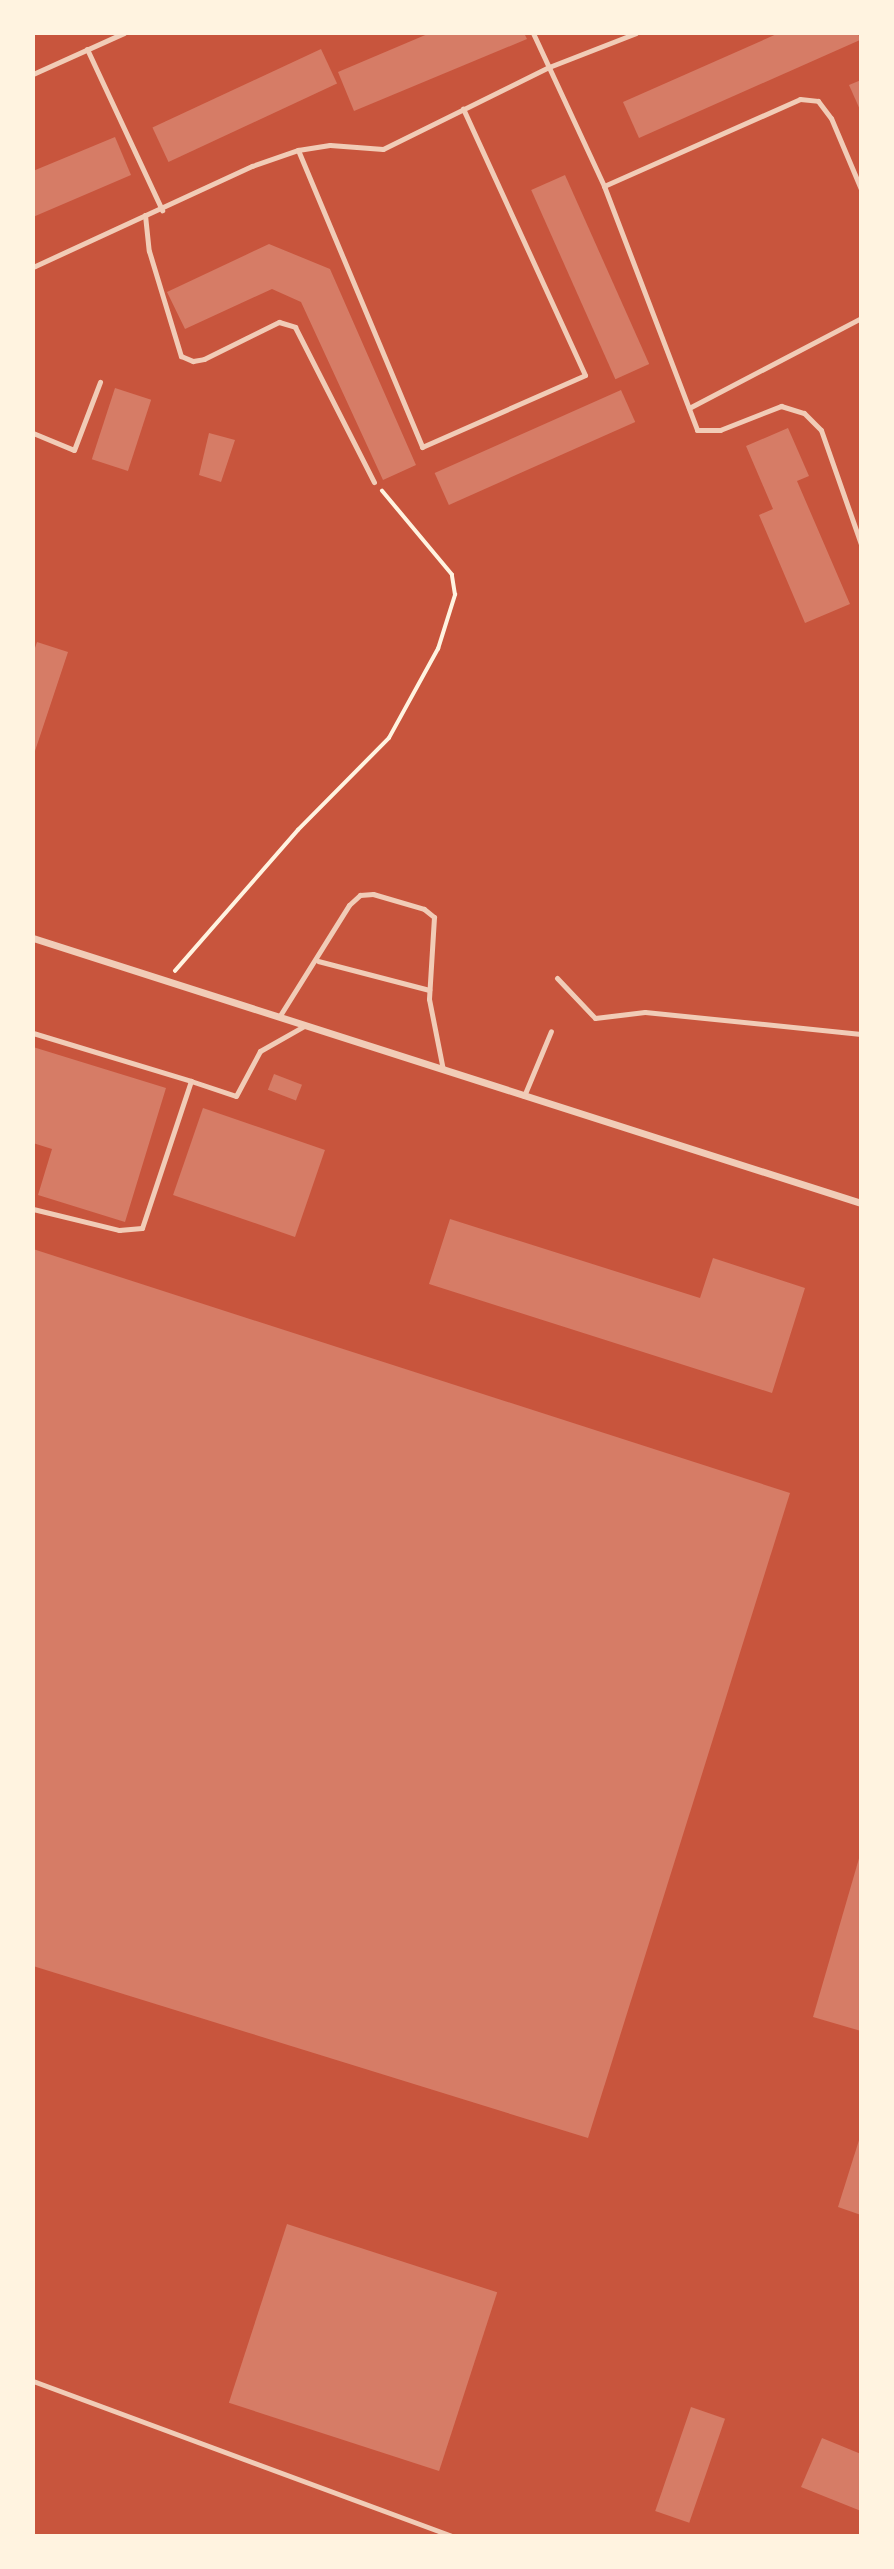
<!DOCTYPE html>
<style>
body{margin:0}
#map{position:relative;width:894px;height:2569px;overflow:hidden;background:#c8553d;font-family:"Source Sans 3",sans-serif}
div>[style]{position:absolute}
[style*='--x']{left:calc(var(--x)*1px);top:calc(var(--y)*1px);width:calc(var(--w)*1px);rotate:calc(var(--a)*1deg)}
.building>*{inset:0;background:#d67c66;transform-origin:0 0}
.path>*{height:3.5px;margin:-1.75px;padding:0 1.75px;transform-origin:1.75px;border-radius:1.75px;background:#fff3e0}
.service>*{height:5px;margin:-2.5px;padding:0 2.5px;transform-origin:2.5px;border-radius:2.5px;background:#f1ccb7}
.minor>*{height:7px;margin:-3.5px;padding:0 3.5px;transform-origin:3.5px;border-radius:3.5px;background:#f1ccb7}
span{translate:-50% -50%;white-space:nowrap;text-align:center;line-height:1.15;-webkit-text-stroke:5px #fff3e0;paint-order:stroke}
.frame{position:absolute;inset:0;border:35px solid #fff3e0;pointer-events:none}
</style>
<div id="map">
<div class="building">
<i style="clip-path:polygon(430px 33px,524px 33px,527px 39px,354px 111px,338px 72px)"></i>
<i style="clip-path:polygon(779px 33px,858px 33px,860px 40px,639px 138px,623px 102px)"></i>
<i style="left:321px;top:49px;width:38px;height:186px;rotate:65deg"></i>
<i style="clip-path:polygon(861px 80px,861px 112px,849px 85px)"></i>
<i style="clip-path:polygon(115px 137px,131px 175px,33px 217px,33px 171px)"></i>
<i style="left:565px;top:175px;width:207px;height:37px;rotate:66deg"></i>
<i style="clip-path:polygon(269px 244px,330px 269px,416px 465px,383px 480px,301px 302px,272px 289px,185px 329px,167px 292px)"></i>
<i style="left:115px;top:388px;width:38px;height:75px;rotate:18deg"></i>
<i style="left:621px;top:390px;width:35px;height:204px;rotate:66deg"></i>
<i style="clip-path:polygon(788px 428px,809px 476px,797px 481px,850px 604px,805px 623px,759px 515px,773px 509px,746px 446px)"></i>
<i style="clip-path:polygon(209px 433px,235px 440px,221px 482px,199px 475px)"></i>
<i style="clip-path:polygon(37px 642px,68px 652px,34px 754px,33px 654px)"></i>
<i style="clip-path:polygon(33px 1047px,166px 1088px,125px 1222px,38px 1195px,52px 1149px,33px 1143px)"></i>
<i style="left:274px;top:1074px;width:30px;height:17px;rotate:21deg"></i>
<i style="left:203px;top:1108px;width:129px;height:92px;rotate:19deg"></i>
<i style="clip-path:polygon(450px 1219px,700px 1298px,713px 1258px,805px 1288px,772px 1393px,429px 1284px)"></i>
<i style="clip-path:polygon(33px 1249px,790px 1493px,588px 2138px,33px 1966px)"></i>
<i style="clip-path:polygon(860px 1855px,861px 1855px,861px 2031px,813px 2017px)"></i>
<i style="clip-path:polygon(860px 2137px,861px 2137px,861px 2215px,838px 2207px)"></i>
<i style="left:287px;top:2224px;width:221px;height:188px;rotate:18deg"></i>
<i style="left:691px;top:2407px;width:36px;height:110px;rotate:19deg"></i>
<i style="clip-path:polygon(822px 2438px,861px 2454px,861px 2511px,801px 2487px)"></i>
</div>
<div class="path">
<i style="--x:175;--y:971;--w:187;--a:-48.9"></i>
<i style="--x:298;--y:830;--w:129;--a:-45.3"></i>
<i style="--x:389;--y:738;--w:102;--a:-61.2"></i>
<i style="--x:438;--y:649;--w:57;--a:-72.5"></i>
<i style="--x:455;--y:595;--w:20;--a:-99"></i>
<i style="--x:452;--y:575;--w:109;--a:-129.8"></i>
</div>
<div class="service">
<i style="--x:533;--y:33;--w:169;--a:65.1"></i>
<i style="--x:604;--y:186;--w:261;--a:69.1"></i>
<i style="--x:697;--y:430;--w:23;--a:0"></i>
<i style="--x:720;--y:430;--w:66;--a:-21.5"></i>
<i style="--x:781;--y:406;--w:24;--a:17"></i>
<i style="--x:804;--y:413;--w:24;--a:45"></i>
<i style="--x:821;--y:430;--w:121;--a:70.7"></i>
<i style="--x:87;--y:49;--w:178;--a:65"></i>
<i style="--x:33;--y:74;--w:100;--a:-24.3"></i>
<i style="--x:298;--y:150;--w:322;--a:67.3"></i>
<i style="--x:422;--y:447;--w:178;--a:-23.8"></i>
<i style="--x:585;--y:375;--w:293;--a:-114.6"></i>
<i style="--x:604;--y:186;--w:214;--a:-23.9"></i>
<i style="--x:800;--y:99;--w:18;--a:6"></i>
<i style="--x:818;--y:101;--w:21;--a:53"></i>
<i style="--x:831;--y:118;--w:77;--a:67.1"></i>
<i style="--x:145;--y:215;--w:36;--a:84"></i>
<i style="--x:149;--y:251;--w:110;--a:73.1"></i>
<i style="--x:181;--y:356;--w:13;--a:23"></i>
<i style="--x:193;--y:361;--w:11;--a:-10"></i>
<i style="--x:204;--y:359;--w:84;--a:-26.3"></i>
<i style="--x:279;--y:322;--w:17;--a:17"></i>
<i style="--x:295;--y:327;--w:174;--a:63"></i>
<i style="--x:33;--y:267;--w:241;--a:-24.8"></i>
<i style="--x:252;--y:166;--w:49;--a:-19.2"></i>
<i style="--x:298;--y:150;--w:32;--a:-9"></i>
<i style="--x:330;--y:145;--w:53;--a:4.3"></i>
<i style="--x:383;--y:149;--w:185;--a:-26.3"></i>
<i style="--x:549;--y:67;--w:93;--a:-21.3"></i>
<i style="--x:689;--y:408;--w:194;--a:-27.6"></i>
<i style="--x:33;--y:433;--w:44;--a:22.5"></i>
<i style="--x:74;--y:450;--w:73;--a:-69.1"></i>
<i style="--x:318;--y:961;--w:115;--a:14.6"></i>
<i style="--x:557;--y:978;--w:55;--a:46.5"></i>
<i style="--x:595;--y:1018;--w:50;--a:-6.8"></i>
<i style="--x:645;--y:1012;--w:217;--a:5.8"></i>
<i style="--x:279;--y:1017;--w:132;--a:-58"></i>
<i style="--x:349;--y:905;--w:15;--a:-42"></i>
<i style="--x:360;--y:895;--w:13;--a:-4"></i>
<i style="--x:373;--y:894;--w:53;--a:16.4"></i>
<i style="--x:424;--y:909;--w:13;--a:39"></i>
<i style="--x:434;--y:917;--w:82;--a:93.5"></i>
<i style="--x:429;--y:999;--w:72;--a:78.8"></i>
<i style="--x:33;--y:1033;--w:165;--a:16.9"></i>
<i style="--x:524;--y:1096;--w:70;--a:-67.4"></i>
<i style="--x:33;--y:1209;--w:89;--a:13.7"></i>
<i style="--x:119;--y:1230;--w:23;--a:-5"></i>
<i style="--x:142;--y:1228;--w:155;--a:-71.6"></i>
<i style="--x:191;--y:1081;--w:47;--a:18.4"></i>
<i style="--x:236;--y:1096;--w:51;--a:-61.9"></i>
<i style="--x:260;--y:1051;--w:51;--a:-29.6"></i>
<i style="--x:33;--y:2381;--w:446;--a:20.3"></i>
</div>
<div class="minor">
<i style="--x:33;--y:938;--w:869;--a:17.75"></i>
</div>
<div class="frame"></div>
</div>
